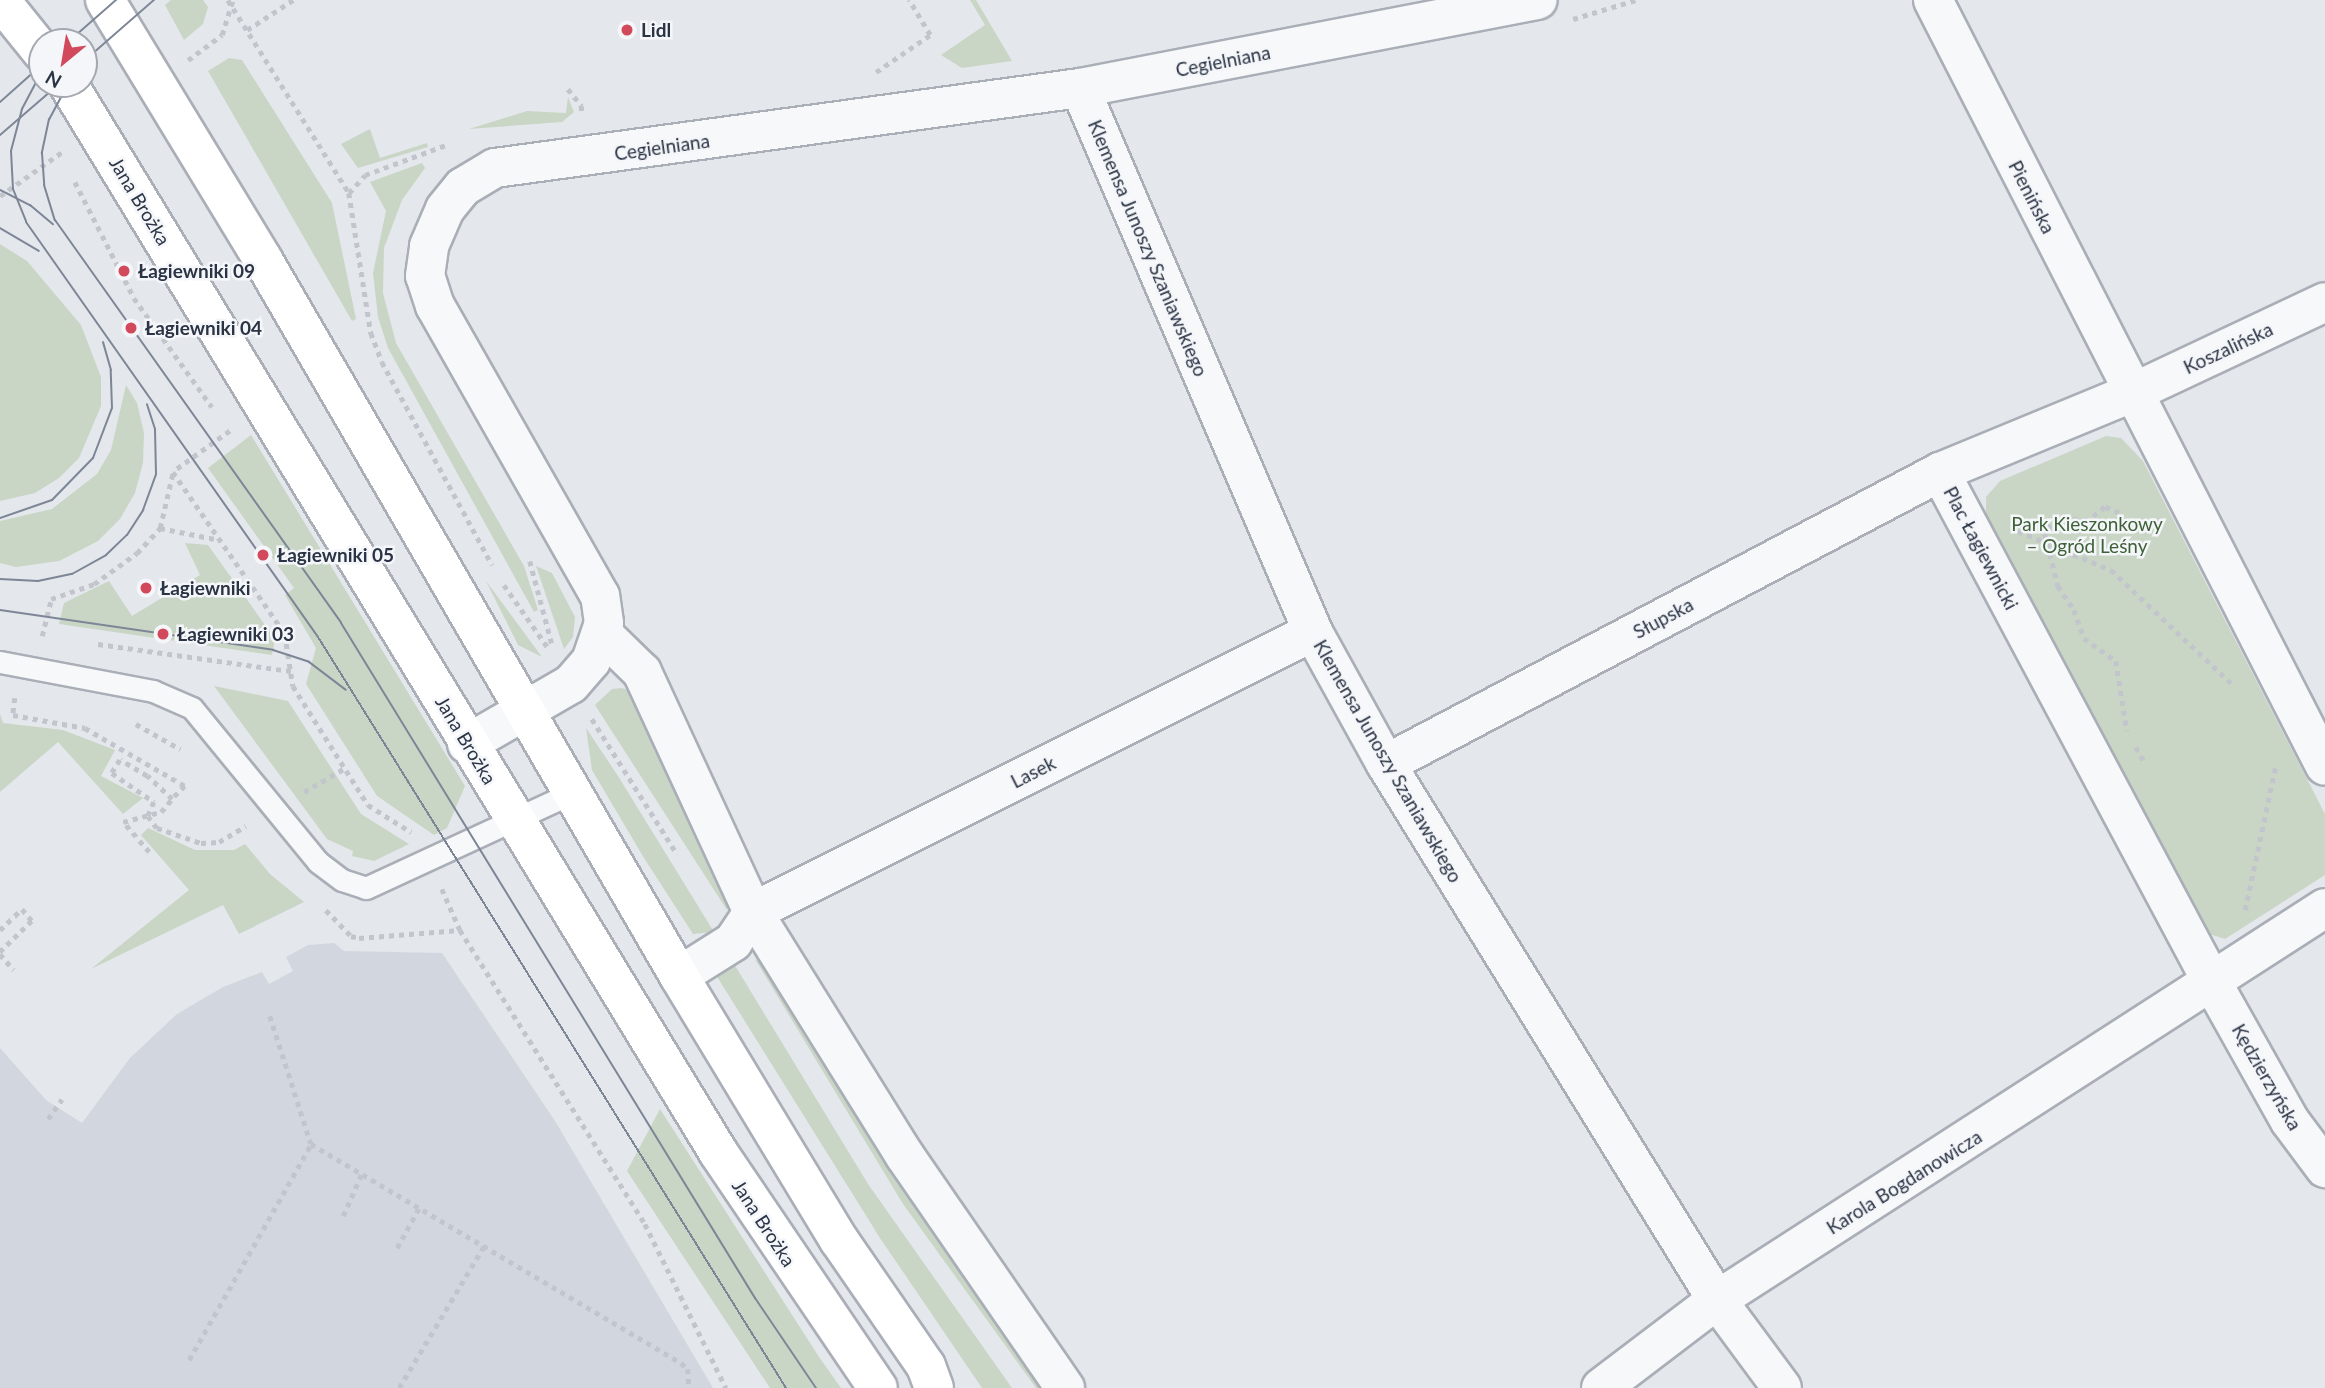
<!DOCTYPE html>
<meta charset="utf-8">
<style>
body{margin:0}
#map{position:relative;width:2325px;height:1388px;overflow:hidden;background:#e4e7ec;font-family:Lato,sans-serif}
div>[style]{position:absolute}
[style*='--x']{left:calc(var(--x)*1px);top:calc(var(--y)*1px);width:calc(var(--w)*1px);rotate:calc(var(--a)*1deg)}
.built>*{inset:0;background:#d2d6de}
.green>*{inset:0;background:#c9d6c5}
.path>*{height:4.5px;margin-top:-2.25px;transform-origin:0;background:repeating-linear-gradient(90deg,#c2c5cb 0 5px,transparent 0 10px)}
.roads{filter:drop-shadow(2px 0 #a9aeb7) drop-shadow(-2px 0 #a9aeb7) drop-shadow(0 2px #a9aeb7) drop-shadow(0 -2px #a9aeb7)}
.lane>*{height:21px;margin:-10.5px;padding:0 10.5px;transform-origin:10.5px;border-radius:10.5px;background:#f7f8fa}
.street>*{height:38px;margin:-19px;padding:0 19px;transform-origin:19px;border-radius:19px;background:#f7f8fa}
.secondary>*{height:38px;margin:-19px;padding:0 19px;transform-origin:19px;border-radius:19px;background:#fff}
.primary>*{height:38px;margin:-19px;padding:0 19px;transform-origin:19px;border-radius:19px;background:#fff}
.tram>*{height:2px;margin:-1px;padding:0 1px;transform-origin:1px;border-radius:1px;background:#7d8696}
.dots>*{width:19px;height:19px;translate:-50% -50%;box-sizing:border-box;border:4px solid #f4f6f9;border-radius:50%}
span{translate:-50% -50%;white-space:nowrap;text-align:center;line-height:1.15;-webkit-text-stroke:5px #f4f6f9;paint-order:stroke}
.poi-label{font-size:19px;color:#2b3445;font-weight:700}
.left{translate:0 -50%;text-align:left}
.street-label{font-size:19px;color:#2b3445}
.park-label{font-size:19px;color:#3f6138}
.north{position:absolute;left:28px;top:28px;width:70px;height:70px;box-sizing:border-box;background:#f4f6f9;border:2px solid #a4a8b1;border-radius:50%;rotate:210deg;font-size:19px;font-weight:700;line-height:28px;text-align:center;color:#2b3445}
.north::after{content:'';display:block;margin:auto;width:24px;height:32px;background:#d1495b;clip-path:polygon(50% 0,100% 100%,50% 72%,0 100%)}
</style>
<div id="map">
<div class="built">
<i style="clip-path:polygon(334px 943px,344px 951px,442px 953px,555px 1121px,713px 1388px,0 1388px,0 1048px,46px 1100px,82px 1123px,130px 1058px,177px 1014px,223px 987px,262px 972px,269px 984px,293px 971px,286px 957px,308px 945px)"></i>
</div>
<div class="green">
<i style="clip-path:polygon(171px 0,203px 0,208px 7px,203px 24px,184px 40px,165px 5px)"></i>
<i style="clip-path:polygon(970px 0,976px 0,1012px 61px,962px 68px,941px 55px,985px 25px)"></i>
<i style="clip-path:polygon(229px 58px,242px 60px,332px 203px,356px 319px,352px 321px,208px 71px)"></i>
<i style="clip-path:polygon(568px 97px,574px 112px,562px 122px,469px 129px,527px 111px,566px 113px)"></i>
<i style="clip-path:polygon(370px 129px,380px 158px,427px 143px,428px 147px,358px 168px,341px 144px)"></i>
<i style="clip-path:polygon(422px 163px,425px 168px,402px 200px,384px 248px,383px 293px,396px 343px,524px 566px,538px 610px,534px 612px,388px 348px,378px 317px,373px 273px,386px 211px,370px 182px)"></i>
<i style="clip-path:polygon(0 244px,27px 261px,81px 325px,101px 377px,101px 406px,79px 458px,59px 478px,35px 493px,0 501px)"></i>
<i style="clip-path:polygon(126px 385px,137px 403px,144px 433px,143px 463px,135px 493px,120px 519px,98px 541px,59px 561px,16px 567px,0 563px,0 521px,52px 509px,97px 474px,111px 450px)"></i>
<i style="clip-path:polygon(251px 435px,465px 786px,447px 828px,434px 835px,377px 796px,306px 684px,316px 648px,285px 595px,294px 588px,208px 468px)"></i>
<i style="clip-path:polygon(2106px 436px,2121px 438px,2143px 461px,2325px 814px,2325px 875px,2225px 939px,2206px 933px,1986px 517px,1986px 497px,2000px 481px)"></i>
<i style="clip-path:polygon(185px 543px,208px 545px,275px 639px,272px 655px,59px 624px,64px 603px,109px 581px,132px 616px,200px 575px)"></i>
<i style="clip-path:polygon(536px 566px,552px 573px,575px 617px,573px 637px,564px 649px)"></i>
<i style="clip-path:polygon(486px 581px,542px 657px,518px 645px)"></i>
<i style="clip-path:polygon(214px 686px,288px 701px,361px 814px,409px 844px,374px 861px,352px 856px,353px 851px,327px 839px)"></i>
<i style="clip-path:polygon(622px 688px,637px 693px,729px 897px,727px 910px,595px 705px,612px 689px)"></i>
<i style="clip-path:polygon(0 714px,3px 723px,63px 730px,115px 750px,101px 776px,143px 798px,123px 814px,58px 742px,0 792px)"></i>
<i style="clip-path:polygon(586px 728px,618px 776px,714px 932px,693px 934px,644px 858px,592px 770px)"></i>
<i style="clip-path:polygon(148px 828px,195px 850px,234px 850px,245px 844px,270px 874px,304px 902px,239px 934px,223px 905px,91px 969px,189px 890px,141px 835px)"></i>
<i style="clip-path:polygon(731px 959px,868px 1184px,1012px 1388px,982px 1388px,880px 1238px,716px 975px)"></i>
<i style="clip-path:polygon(755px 959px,773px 971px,1049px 1388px,1036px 1388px,903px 1204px)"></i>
<i style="clip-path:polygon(660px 1109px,819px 1357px,841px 1388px,770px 1388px,627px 1171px)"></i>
</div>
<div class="path">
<i style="--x:228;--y:0;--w:228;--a:57.9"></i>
<i style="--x:349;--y:193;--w:142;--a:81.1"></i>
<i style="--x:371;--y:333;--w:31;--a:69"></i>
<i style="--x:382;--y:362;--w:231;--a:61.5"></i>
<i style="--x:1573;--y:19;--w:66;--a:-16.8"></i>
<i style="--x:247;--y:30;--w:55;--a:-33.1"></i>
<i style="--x:188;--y:60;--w:42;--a:-36.3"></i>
<i style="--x:222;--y:35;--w:37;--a:-73"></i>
<i style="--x:876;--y:72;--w:65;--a:-34.4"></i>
<i style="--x:930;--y:35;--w:41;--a:-121"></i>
<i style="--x:568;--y:89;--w:22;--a:51"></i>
<i style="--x:582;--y:106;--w:9;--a:96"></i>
<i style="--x:75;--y:182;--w:130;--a:63"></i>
<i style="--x:134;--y:298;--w:134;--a:54.4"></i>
<i style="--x:349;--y:193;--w:24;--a:-48"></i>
<i style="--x:365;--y:175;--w:86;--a:-20.3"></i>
<i style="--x:0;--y:196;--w:76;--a:-35.4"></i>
<i style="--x:230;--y:431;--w:70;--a:144.3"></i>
<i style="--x:173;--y:472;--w:197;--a:55.3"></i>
<i style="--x:285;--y:634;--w:53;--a:81.3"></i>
<i style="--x:293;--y:686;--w:141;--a:57.8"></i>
<i style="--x:368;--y:805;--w:51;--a:32.1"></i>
<i style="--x:2119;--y:513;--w:15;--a:-157"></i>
<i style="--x:2105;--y:507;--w:22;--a:141"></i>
<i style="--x:2088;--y:521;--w:31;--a:-173"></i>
<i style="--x:2057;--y:517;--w:21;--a:125"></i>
<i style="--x:2045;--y:534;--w:54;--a:76"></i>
<i style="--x:2058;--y:586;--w:29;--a:56"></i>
<i style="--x:2074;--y:610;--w:30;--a:70"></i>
<i style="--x:2084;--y:638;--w:39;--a:36"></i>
<i style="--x:2116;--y:661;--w:71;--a:81.1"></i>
<i style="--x:160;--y:528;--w:61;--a:11.3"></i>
<i style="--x:2018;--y:531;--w:101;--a:22.8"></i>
<i style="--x:2111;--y:570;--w:170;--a:43.3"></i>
<i style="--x:530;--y:561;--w:86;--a:75.2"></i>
<i style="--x:504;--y:585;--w:78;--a:54.9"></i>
<i style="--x:42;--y:636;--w:38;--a:-76"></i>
<i style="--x:51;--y:599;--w:46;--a:-19.2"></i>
<i style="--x:94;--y:584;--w:53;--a:-35.8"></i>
<i style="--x:137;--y:553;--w:34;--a:-47"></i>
<i style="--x:160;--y:528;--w:57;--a:-76.9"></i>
<i style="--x:98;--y:644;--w:195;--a:8"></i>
<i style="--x:15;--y:698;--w:17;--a:97"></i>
<i style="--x:13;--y:715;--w:73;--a:10.2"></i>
<i style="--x:85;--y:728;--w:116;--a:30.1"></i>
<i style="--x:185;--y:786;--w:18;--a:135"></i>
<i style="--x:172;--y:799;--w:34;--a:-137"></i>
<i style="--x:147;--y:776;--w:31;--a:-149"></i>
<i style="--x:120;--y:760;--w:15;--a:122"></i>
<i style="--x:112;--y:773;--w:51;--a:34.6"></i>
<i style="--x:154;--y:802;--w:15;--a:113"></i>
<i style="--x:592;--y:719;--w:160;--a:57.8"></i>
<i style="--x:136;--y:724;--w:51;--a:29.6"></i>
<i style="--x:2136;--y:747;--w:18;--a:61"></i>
<i style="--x:304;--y:792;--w:48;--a:-30.3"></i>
<i style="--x:148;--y:816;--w:15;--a:53"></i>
<i style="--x:157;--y:828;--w:46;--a:18.8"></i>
<i style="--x:201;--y:843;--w:18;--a:-3"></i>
<i style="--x:219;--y:842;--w:31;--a:-31"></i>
<i style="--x:149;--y:852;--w:40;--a:-131"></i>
<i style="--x:123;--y:822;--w:39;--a:-15"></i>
<i style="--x:161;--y:812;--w:17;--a:-50"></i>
<i style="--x:442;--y:889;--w:45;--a:66.3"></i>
<i style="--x:460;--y:930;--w:347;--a:57.8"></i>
<i style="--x:645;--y:1224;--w:183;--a:63.7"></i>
<i style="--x:326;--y:910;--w:36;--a:46"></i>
<i style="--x:351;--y:936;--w:8;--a:14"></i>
<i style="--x:359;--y:938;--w:101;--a:-4.5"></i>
<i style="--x:2245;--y:910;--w:149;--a:-78"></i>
<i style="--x:0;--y:930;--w:30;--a:-44"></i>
<i style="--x:22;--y:909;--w:16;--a:50"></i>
<i style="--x:32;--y:921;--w:45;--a:135.9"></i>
<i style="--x:0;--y:954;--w:21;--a:49"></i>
<i style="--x:270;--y:1016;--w:134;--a:72.2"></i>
<i style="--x:311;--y:1144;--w:430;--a:30.6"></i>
<i style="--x:681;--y:1363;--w:9;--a:41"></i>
<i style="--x:688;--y:1369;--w:19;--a:87"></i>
<i style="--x:48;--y:1119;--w:24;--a:-55"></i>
<i style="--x:343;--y:1216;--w:47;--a:-66.2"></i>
<i style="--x:397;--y:1248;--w:46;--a:-61.2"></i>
<i style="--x:189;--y:1360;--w:248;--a:-60.5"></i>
<i style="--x:399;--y:1388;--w:165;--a:-59.1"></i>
</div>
<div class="roads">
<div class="lane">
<i style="--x:0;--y:662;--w:156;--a:10.7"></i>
<i style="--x:153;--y:691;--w:43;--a:23.6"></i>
<i style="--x:192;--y:708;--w:199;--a:50.7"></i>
<i style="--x:318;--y:862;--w:30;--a:37"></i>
<i style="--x:342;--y:880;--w:25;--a:18"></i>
<i style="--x:366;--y:888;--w:227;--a:-24.8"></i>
</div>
<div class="street">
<i style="--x:1933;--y:0;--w:860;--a:62.9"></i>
<i style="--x:1080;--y:88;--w:592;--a:66.81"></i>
<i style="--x:1313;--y:632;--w:151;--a:61.1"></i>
<i style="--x:1386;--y:764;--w:630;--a:58.3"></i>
<i style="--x:1717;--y:1300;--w:109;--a:53.5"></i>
<i style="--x:1940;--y:472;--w:580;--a:61.93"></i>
<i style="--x:2213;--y:984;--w:157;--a:60.7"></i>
<i style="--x:2290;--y:1121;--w:59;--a:53.3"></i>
<i style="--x:603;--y:634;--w:54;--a:44.3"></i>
<i style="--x:642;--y:672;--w:264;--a:65.2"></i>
<i style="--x:753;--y:912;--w:287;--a:58.1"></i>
<i style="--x:905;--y:1156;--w:282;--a:55.4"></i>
<i style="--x:467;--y:744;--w:120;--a:-30"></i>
<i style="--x:571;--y:684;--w:30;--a:-49"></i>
<i style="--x:591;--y:661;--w:40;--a:-71.1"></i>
<i style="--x:604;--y:623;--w:27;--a:-98"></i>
<i style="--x:600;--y:596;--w:334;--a:-119.6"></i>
<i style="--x:435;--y:306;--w:32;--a:-108"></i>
<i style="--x:425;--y:276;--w:30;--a:-82"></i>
<i style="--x:429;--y:246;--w:40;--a:-66.6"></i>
<i style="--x:445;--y:209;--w:28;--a:-51"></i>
<i style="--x:463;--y:187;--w:37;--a:-31"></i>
<i style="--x:495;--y:168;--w:590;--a:-7.79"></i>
<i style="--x:1080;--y:88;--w:466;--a:-10.9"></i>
<i style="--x:1386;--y:764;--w:626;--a:-27.79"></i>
<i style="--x:1940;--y:472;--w:208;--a:-22.4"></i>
<i style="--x:2132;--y:393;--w:213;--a:-25.2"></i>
<i style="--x:679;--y:976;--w:64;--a:-32.2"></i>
<i style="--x:733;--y:942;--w:36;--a:-56"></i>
<i style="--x:753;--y:912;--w:626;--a:-26.57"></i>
<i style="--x:1601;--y:1388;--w:146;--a:-37.2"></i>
<i style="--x:1717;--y:1300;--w:723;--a:-32.81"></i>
</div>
<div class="secondary">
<i style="--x:0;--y:0;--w:67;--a:51.1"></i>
<i style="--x:105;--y:0;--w:304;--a:58.7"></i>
<i style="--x:263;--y:260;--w:828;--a:59.84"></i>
<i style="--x:679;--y:976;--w:309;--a:58.8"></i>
<i style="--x:839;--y:1240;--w:153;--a:55.4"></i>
<i style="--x:926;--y:1366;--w:23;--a:70"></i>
<i style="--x:68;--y:84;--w:1250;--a:58.67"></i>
<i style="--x:718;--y:1152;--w:285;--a:55.9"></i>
</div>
<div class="primary">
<i style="--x:0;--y:1;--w:1;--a:-45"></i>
</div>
</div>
<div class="tram">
<i style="--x:68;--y:42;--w:64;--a:-41.2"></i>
<i style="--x:84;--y:61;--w:93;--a:-41.1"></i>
<i style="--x:42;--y:71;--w:43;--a:117.8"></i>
<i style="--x:22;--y:109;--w:43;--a:104.7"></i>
<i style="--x:11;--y:151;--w:38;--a:87"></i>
<i style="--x:13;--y:189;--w:35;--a:68"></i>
<i style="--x:26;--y:222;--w:507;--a:54.87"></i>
<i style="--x:318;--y:637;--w:885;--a:58.07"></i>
<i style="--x:68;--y:84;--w:40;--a:118"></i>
<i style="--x:49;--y:119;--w:35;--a:102"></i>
<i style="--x:42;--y:153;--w:32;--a:86"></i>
<i style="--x:44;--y:185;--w:37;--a:73"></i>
<i style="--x:55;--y:220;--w:494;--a:54.6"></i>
<i style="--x:341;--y:623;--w:792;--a:58.48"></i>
<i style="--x:755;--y:1298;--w:109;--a:55.9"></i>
<i style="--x:0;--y:102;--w:50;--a:-41.7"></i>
<i style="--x:0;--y:135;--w:78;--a:-40.8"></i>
<i style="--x:0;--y:190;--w:34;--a:27"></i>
<i style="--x:30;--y:205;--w:30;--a:40"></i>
<i style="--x:0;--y:228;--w:45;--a:30.5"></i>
<i style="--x:0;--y:518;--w:55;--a:-19.1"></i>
<i style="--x:52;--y:500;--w:59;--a:-45.7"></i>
<i style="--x:93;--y:458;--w:53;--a:-69.2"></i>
<i style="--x:112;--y:408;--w:38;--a:-92"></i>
<i style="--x:111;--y:370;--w:29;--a:-106"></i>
<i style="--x:0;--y:579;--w:38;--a:3"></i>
<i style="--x:38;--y:581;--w:35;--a:-12"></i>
<i style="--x:72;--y:574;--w:39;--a:-29"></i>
<i style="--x:106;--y:555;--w:29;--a:-44"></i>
<i style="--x:127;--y:535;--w:30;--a:-57"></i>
<i style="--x:143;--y:510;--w:38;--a:-70"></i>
<i style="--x:156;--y:474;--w:45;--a:-91.3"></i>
<i style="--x:155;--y:429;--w:26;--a:-108"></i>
<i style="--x:0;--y:610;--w:276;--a:8.3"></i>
<i style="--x:273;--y:650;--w:38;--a:18"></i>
<i style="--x:309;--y:662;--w:46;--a:37.1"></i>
</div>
<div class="dots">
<i style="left:627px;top:30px;background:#d1495b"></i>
<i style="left:124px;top:271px;background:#d1495b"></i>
<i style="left:131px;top:328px;background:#d1495b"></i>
<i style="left:263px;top:555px;background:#d1495b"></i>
<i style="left:146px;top:588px;background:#d1495b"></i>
<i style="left:163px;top:634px;background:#d1495b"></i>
</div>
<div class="poi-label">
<span class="left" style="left:641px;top:30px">Lidl</span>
<span class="left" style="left:138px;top:271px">Łagiewniki 09</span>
<span class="left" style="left:145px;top:328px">Łagiewniki 04</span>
<span class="left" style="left:277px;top:555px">Łagiewniki 05</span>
<span class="left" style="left:160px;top:588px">Łagiewniki</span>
<span class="left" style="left:177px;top:634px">Łagiewniki 03</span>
</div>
<div class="street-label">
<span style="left:1223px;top:61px;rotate:-11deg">Cegielniana</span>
<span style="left:662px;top:147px;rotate:-8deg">Cegielniana</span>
<span style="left:2032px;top:197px;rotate:63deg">Pienińska</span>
<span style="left:140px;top:201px;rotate:59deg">Jana Brożka</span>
<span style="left:1148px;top:248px;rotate:67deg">Klemensa Junoszy Szaniawskiego</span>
<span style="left:2228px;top:348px;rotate:-25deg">Koszalińska</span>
<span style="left:1981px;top:548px;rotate:62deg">Plac Łagiewnicki</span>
<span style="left:1663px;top:618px;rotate:-28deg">Słupska</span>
<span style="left:466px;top:740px;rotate:59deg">Jana Brożka</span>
<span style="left:1388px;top:761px;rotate:60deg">Klemensa Junoszy Szaniawskiego</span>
<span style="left:1033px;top:772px;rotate:-27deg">Lasek</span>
<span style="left:2267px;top:1077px;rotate:60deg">Kędzierzyńska</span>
<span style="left:1904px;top:1182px;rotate:-32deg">Karola Bogdanowicza</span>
<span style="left:764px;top:1223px;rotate:57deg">Jana Brożka</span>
</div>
<div class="park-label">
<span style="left:2087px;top:535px">Park Kieszonkowy<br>– Ogród Leśny</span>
</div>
<div class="north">N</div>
</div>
